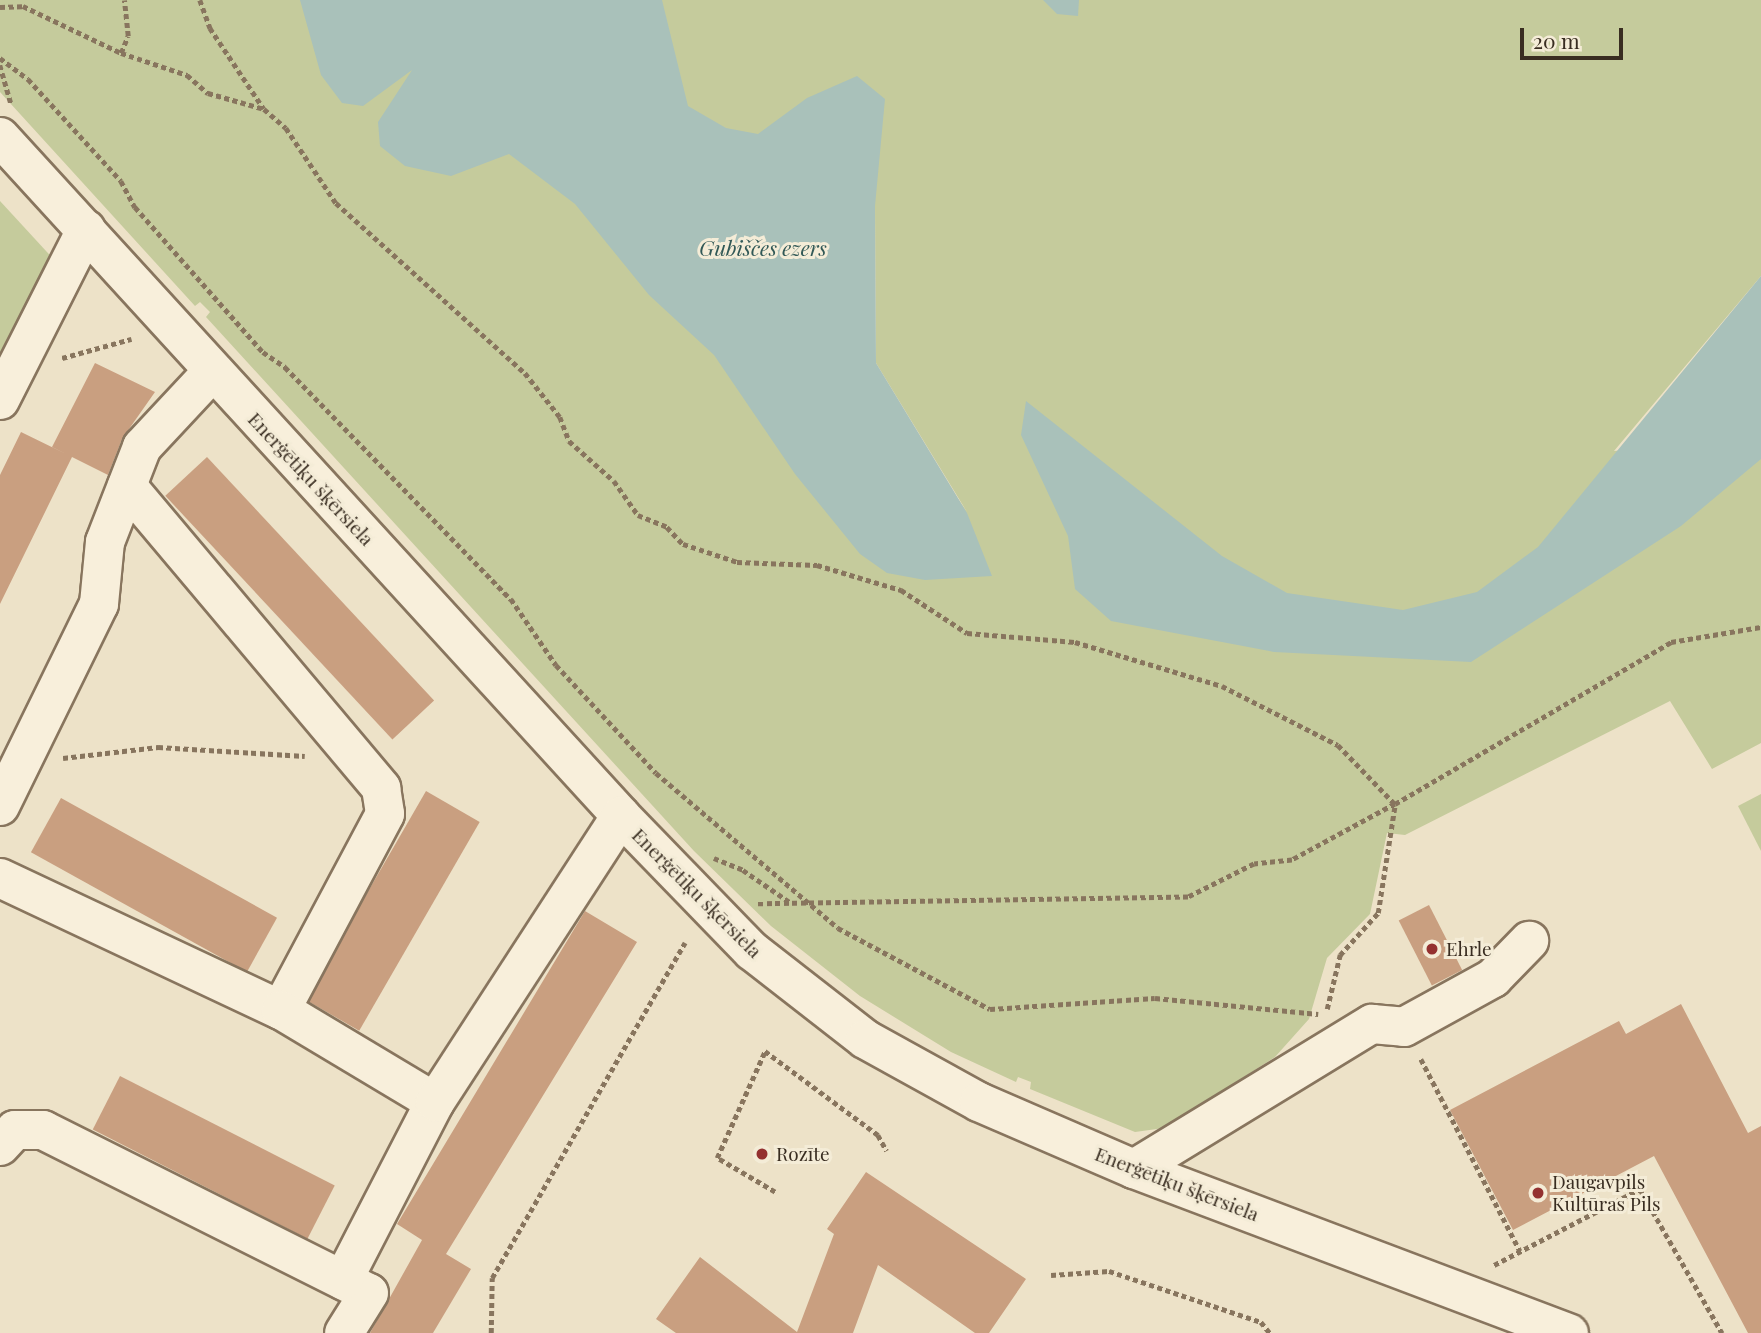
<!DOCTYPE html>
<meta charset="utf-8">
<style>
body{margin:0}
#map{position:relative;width:1761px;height:1333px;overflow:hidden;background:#ede2c8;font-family:"Playfair Display",serif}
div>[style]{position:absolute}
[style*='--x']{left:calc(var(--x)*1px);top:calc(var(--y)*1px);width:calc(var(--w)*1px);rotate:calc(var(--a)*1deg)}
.green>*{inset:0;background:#c5cb9c}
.water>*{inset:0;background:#a9c1ba}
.building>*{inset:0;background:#c99f80;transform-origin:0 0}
.path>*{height:4.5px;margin-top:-2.25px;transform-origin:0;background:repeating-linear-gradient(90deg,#88755e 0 5px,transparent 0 8.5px)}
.roads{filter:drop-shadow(2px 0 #88755e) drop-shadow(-2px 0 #88755e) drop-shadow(0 2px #88755e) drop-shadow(0 -2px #88755e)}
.minor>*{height:38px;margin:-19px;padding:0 19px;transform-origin:19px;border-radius:19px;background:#f8efdb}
.dots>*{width:19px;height:19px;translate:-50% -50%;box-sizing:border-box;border:4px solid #f4ecd7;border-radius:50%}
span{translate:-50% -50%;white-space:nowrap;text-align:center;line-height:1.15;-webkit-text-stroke:6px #f4ecd7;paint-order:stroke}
.street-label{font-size:19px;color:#392d21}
.poi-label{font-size:19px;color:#392d21}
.left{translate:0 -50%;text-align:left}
.water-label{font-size:21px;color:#315856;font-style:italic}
.scale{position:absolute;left:1520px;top:28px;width:103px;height:32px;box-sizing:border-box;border:4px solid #392d21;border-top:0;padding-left:9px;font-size:21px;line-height:24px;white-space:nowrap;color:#392d21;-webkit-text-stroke:5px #f4ecd7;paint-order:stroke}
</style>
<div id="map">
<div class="green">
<i style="clip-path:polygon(evenodd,0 0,1761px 0,1761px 276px,1614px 451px,1761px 438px,1761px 743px,1712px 769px,1670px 701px,1405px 835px,1387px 833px,1370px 914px,1327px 958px,1309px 1019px,1275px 1057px,1164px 1128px,1135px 1132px,1030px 1089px,1031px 1082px,1018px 1077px,1016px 1082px,951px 1052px,860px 996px,771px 926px,694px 851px,206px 317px,210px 312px,200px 302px,195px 306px,0 92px,0 0,688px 106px,777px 225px,867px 187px,875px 206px,876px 363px,967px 512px,688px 106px)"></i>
<i style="clip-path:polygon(0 201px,58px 264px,0 380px)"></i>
<i style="clip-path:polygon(1761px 794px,1761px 851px,1738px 806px)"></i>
</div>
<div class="water">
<i style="clip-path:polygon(300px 0,662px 0,688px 106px,726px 128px,758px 134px,807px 98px,857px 76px,885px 99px,875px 206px,876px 363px,967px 513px,992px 576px,925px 580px,887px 573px,860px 554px,795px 474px,714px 355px,649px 295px,575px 204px,509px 154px,451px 176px,405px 166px,380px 146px,378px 122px,412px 70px,363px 106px,342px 103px,321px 75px)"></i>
<i style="clip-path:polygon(1043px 0,1079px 0,1078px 16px,1057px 14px)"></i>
<i style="clip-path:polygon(1761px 276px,1761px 459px,1681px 526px,1471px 662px,1274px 652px,1111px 621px,1075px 589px,1068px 536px,1021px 435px,1026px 401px,1222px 556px,1287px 593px,1403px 610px,1477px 592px,1538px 547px)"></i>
</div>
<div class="building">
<i style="clip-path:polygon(95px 363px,155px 392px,122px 439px,108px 475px,72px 457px,0 604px,0 475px,21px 432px,66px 454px,52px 447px)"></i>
<i style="left:207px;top:457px;width:333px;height:57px;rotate:47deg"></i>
<i style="left:426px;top:791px;width:62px;height:241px;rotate:30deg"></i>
<i style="left:61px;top:798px;width:247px;height:62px;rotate:29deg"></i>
<i style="left:1429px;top:905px;width:73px;height:34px;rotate:63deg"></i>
<i style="clip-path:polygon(585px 911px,637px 942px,446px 1254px,471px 1269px,433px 1333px,370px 1333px,422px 1240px,397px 1224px)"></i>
<i style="clip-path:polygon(1681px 1004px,1748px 1133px,1761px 1126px,1761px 1333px,1748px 1333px,1654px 1156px,1513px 1230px,1450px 1110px,1619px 1021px,1626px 1034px)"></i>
<i style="left:120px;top:1076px;width:241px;height:60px;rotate:27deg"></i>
<i style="clip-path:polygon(866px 1172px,1026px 1279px,989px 1333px,975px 1333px,878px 1265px,853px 1333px,676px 1333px,656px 1319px,700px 1257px,797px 1332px,834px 1234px,827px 1229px)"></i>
</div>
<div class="path">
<i style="--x:200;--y:0;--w:30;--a:70"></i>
<i style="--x:210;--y:28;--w:97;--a:56.3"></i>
<i style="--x:264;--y:109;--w:29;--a:41"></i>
<i style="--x:286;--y:128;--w:90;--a:56.3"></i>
<i style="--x:336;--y:203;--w:254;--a:42"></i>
<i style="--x:525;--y:373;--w:56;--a:51.5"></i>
<i style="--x:560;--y:417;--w:26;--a:69"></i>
<i style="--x:569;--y:441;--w:60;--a:41.6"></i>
<i style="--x:614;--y:481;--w:42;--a:54.8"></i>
<i style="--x:638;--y:515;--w:31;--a:22"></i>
<i style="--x:667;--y:527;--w:23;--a:47"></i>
<i style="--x:683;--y:544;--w:57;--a:18.4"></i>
<i style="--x:737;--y:562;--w:80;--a:2.1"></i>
<i style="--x:817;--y:565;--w:88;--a:16.6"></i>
<i style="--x:901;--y:590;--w:79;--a:33.1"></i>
<i style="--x:967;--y:633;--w:108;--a:4.8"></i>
<i style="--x:1075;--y:642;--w:153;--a:16.7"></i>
<i style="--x:1222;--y:686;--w:130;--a:27"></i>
<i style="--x:1338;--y:745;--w:82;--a:46"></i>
<i style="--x:1395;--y:804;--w:117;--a:151.5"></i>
<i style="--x:1292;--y:860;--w:38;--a:174"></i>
<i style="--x:1254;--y:864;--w:74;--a:153.4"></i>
<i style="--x:1188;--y:897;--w:431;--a:179.1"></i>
<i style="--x:0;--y:7;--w:23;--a:-2"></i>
<i style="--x:23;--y:6;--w:109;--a:25.6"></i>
<i style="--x:121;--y:53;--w:70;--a:18.4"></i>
<i style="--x:187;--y:75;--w:28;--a:41"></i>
<i style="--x:208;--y:93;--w:58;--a:15.9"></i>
<i style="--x:121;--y:53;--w:18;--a:-68"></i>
<i style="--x:128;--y:36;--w:36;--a:-96"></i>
<i style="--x:0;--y:58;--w:35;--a:37"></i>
<i style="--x:28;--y:79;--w:138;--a:47.6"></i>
<i style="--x:121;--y:181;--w:30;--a:62"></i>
<i style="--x:135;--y:207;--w:193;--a:48.6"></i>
<i style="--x:263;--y:352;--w:27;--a:34"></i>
<i style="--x:285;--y:367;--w:324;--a:45.8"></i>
<i style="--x:511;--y:599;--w:80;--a:55.7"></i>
<i style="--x:556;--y:665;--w:147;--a:47.2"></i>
<i style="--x:656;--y:773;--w:239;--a:40.4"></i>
<i style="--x:838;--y:928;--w:172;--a:28.1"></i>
<i style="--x:990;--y:1009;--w:165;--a:-3.8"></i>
<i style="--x:1155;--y:998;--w:164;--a:5.6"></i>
<i style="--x:0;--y:65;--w:40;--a:74"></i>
<i style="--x:62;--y:358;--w:72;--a:-15.4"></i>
<i style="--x:63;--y:758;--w:96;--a:-6.6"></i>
<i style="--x:158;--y:747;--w:147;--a:3.5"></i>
<i style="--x:714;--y:858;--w:31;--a:22"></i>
<i style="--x:743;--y:870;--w:58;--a:34.5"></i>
<i style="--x:1327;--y:1009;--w:56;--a:-76.5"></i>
<i style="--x:1340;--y:955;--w:57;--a:-47.9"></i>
<i style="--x:1378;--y:913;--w:110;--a:-81.1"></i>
<i style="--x:1395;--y:804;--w:320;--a:-30.4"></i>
<i style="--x:1671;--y:642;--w:91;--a:-9.5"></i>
<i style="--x:1421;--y:1059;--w:216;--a:62.7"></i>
<i style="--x:775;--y:1192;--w:67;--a:-149.6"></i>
<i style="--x:717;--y:1158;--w:117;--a:-65.8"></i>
<i style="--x:765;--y:1051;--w:141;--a:36.6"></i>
<i style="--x:878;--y:1135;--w:18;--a:61"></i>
<i style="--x:1494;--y:1265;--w:165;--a:-27.5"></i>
<i style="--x:1640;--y:1189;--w:166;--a:60.3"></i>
<i style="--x:1051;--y:1275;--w:58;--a:-3.9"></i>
<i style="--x:1109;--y:1271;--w:160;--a:18.5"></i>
<i style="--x:1261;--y:1322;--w:14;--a:51"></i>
<i style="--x:491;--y:1333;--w:55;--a:-89"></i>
<i style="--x:492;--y:1278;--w:387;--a:-60.1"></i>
</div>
<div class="roads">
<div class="minor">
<i style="--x:0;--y:137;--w:920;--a:47.55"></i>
<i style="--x:621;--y:816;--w:188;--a:45.9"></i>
<i style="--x:752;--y:951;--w:143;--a:37.9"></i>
<i style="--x:865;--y:1039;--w:130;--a:28.9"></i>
<i style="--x:979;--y:1102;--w:169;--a:23.4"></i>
<i style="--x:1134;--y:1169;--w:465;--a:20.7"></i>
<i style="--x:0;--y:400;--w:191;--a:-63.2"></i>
<i style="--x:127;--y:486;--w:395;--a:49.9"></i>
<i style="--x:381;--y:788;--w:26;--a:81"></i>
<i style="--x:385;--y:814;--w:222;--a:118"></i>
<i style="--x:0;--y:806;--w:225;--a:-63.9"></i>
<i style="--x:99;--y:604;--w:62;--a:-84.5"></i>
<i style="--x:105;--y:542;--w:102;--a:-68.7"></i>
<i style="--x:142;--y:447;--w:103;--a:-47"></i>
<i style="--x:0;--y:878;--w:310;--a:25.2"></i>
<i style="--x:281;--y:1010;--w:179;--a:30.9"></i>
<i style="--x:0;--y:1146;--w:22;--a:-47"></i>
<i style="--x:15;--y:1130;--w:28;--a:0"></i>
<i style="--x:43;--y:1130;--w:364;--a:26.6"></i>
<i style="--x:369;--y:1293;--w:47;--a:122"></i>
<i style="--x:1134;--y:1169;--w:279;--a:-31.4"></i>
<i style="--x:1372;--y:1024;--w:32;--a:5"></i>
<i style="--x:1404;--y:1027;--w:102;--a:-28.8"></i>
<i style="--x:1493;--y:978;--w:52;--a:-45.8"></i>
<i style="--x:343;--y:1280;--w:200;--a:-62.7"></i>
<i style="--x:435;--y:1102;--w:341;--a:-57"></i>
</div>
</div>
<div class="dots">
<i style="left:1432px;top:949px;background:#943130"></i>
<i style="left:762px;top:1154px;background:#943130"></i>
<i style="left:1538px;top:1193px;background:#943130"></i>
</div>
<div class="street-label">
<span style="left:311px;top:479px;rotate:47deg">Enerģētiķu šķērsiela</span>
<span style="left:697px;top:893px;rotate:45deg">Enerģētiķu šķērsiela</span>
<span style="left:1177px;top:1184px;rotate:21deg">Enerģētiķu šķērsiela</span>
</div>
<div class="poi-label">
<span class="left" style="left:1446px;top:949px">Ehrle</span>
<span class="left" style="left:776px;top:1154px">Rozīte</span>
<span class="left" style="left:1552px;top:1193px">Daugavpils<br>Kultūras Pils</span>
</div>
<div class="water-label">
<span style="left:763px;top:247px">Gubiščes ezers</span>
</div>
<div class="scale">20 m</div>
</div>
